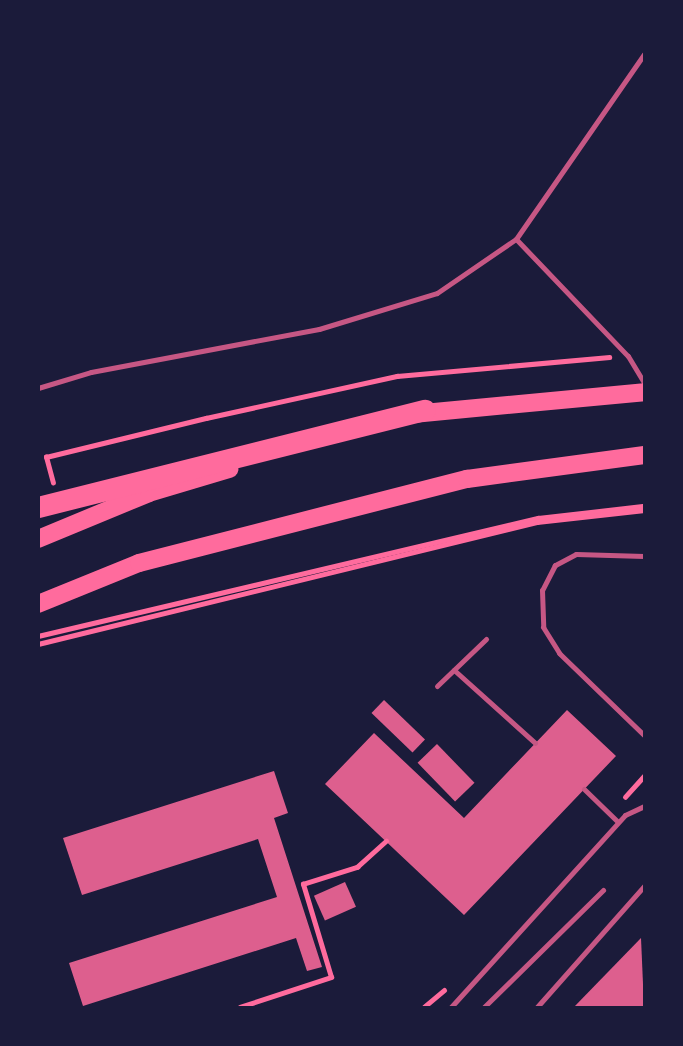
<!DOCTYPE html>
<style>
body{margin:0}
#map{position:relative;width:683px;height:1046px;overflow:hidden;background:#1b1b3a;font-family:"Exo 2",sans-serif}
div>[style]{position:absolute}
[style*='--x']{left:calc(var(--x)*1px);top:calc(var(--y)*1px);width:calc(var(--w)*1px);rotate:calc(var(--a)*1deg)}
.building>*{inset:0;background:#dd5f8e;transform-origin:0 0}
.path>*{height:4.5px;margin:-2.25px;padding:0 2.25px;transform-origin:2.25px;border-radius:2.25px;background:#ff6b9d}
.service>*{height:5px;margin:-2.5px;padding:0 2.5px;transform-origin:2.5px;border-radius:2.5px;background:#c65784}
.primary>*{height:18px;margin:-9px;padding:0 9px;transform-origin:9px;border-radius:9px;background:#ff6b9d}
.motorway>*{height:21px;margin:-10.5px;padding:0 10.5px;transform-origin:10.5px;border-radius:10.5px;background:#ff6b9d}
span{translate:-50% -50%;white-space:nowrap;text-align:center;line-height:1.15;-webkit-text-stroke:7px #1b1b3a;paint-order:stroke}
.frame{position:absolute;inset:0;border:40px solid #1b1b3a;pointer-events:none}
</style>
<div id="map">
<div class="building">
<i style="left:384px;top:700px;width:57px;height:18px;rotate:44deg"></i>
<i style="clip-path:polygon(567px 710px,616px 756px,464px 915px,325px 784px,374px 733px,464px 818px)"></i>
<i style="left:437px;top:744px;width:54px;height:27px;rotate:46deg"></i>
<i style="clip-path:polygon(274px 771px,288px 813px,274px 818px,322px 967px,307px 971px,296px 938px,83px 1006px,69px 963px,277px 897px,258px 839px,82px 895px,63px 838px)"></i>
<i style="left:345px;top:882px;width:27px;height:34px;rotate:66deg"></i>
<i style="clip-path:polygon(641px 938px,644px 1007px,574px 1007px)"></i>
</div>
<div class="path">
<i style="--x:53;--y:483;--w:27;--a:-105"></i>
<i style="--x:46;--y:457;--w:165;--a:-13.7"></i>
<i style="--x:206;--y:418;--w:196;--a:-12.4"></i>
<i style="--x:397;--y:376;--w:213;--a:-5.1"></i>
<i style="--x:38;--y:636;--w:514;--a:-13.28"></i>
<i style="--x:538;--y:518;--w:107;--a:-6.5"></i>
<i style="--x:38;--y:644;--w:514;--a:-13.74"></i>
<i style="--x:537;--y:522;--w:108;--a:-6.4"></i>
<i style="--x:625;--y:797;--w:28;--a:-48"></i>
<i style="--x:240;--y:1007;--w:96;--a:-18.2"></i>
<i style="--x:331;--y:977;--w:97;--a:-106.8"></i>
<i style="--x:303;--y:884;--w:57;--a:-17.5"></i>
<i style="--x:357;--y:867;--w:39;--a:-42"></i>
<i style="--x:424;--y:1007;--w:26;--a:-40"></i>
</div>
<div class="service">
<i style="--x:516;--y:239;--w:162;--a:46.3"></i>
<i style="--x:628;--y:356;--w:31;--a:59"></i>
<i style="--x:38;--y:388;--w:55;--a:-16.8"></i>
<i style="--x:91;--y:372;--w:232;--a:-10.7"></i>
<i style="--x:319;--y:329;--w:123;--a:-17"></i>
<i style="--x:437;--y:293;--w:96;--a:-34.4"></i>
<i style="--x:516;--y:239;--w:225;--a:-55.3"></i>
<i style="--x:644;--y:556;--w:68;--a:-178.3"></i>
<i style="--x:576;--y:554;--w:24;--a:152"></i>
<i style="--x:555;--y:565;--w:28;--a:117"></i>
<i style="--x:542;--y:590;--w:37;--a:88"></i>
<i style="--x:543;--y:627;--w:31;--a:58"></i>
<i style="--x:559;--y:653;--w:118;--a:44"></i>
<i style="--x:454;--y:670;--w:109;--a:42"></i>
<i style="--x:437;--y:686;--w:68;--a:-43.8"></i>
<i style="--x:584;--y:789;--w:47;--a:44.1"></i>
<i style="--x:451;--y:1007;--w:259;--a:-47.8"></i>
<i style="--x:625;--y:815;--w:21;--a:-25"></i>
<i style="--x:484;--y:1007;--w:167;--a:-44.5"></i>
<i style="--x:537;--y:1007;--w:162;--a:-48.5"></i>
</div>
<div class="primary">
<i style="--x:413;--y:414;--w:232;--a:-5.4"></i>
<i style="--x:38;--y:539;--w:120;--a:-22.5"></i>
<i style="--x:149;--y:493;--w:84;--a:-16.7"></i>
<i style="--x:38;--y:604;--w:109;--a:-22.1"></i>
<i style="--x:139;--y:563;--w:339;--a:-14.4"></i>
<i style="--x:467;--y:479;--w:179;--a:-7.7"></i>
</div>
<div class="motorway">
<i style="--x:38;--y:507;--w:399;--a:-14.1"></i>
</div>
<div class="frame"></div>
</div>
